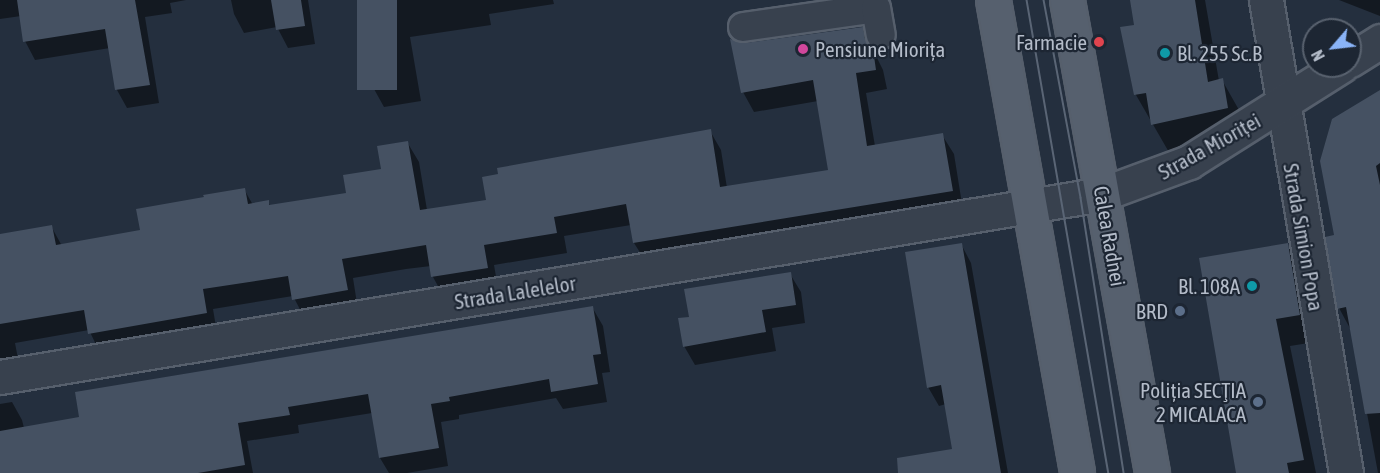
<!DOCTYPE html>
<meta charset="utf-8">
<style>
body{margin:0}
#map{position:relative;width:1380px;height:473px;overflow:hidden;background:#242f3e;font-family:"Asap Condensed",sans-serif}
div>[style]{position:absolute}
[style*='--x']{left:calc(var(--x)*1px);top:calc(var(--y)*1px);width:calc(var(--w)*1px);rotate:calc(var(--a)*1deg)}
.shadow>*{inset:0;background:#0007}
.building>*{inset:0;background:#455162;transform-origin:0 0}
.roads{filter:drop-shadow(2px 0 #565f6c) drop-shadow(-2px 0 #565f6c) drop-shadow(0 2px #565f6c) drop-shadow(0 -2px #565f6c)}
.pedestrian>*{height:28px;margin:-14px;padding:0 14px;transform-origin:14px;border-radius:14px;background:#38414e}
.minor>*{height:33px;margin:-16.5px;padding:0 16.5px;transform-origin:16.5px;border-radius:16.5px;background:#38414e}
.primary>*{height:33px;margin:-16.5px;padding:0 16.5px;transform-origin:16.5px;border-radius:16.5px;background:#56606e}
.tram>*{height:1.5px;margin:-0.75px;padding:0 0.75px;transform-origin:0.75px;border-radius:0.75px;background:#5a6575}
.dots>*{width:16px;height:16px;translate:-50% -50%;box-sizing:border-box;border:3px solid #1d2633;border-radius:50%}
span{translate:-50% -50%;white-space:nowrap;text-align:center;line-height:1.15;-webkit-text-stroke:4.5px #1d2633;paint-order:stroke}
.poi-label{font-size:21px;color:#b4bcc9}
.right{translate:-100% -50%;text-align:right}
.left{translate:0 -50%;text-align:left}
.street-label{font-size:21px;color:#b4bcc9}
.north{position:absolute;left:1302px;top:18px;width:60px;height:60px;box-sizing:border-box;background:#1d2633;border:2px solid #59626f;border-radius:50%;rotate:242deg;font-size:16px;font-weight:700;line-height:24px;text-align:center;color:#b4bcc9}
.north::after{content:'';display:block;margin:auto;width:21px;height:27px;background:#8ab4f8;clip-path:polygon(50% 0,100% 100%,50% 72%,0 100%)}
</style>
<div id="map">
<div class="shadow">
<i style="clip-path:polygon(0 0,186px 0,170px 3px,172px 13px,145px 17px,159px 103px,127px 108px,117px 90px,110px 48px,35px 60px,25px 41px,21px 16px,0 19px)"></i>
<i style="clip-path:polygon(231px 0,308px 0,315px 44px,288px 48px,277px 27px,244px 33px,234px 14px)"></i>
<i style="clip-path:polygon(359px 0,553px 0,554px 4px,489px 14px,491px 25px,410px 37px,421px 101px,384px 107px,374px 89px)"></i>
<i style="clip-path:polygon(1131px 0,1205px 0,1219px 81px,1222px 80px,1239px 110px,1244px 138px,1170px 154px,1136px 95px,1122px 29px,1136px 26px)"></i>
<i style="clip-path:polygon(1339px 0,1380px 0,1380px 16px)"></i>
<i style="clip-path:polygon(862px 28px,883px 70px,887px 89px,866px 93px,875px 146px,942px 135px,954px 154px,963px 210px,646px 262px,634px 243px,631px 225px,564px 236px,567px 253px,494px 265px,498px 288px,444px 297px,433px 277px,431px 266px,406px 269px,353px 278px,358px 310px,305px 319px,293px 296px,213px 309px,217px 333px,100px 353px,89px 330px,15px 343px,19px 364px,0 367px,0 250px,51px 226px,62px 246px,142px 231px,244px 189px,253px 205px,268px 202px,270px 206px,347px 194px,382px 170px,407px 142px,419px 162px,427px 210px,488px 201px,710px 131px,721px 150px,727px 188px,830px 172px,818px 101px,754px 112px,743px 92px,745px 45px)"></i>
<i style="clip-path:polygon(1380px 91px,1380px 473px,1378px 473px,1352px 332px,1339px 308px,1335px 237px)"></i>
<i style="clip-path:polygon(961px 244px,971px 263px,1008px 473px,945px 473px,954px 450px,946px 404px,939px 406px,928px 387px)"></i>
<i style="clip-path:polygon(1287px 245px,1303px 272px,1315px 342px,1290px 346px,1316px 473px,1238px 473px)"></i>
<i style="clip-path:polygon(790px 274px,801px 292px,805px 323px,772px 328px,776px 351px,695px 365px,684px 346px,691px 318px)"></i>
<i style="clip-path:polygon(592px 307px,603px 326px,610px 372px,602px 373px,607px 402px,563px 409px,556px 398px,459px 415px,459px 419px,441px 422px,448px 466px,407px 473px,389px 473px,380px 458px,372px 413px,298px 425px,299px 433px,247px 441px,253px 473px,0 473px,0 404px,12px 402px,22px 420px,24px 428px,81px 419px)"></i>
</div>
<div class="building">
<i style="clip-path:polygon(17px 0,135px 0,150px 85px,115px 90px,105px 29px,23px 42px)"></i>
<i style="clip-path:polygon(271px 0,301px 0,305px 26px,276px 30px)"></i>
<i style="left:357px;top:0;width:40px;height:90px"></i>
<i style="clip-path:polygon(1130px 0,1195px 0,1208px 82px,1223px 78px,1228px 108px,1151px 125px,1146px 93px,1134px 95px,1120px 27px,1134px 25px)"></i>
<i style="clip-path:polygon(863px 27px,865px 39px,873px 49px,876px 70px,856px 73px,867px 146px,943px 133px,953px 191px,633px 243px,626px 204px,554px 217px,557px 233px,484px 245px,488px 268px,431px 277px,426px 245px,342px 259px,348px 290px,292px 300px,288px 276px,203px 289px,207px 313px,88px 334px,84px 310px,0 324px,0 234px,52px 225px,56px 245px,140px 230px,136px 209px,204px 197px,203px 195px,245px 188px,248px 204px,269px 200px,269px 205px,346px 193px,343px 175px,381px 169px,377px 146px,408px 141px,420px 210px,486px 200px,482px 177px,498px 174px,497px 168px,711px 129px,720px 187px,828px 170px,813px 80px,741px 93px,730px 39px,745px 43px)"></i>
<i style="clip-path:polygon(1380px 90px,1380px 163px,1376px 166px,1380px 185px,1380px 413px,1365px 414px,1346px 307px,1337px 309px,1325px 237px,1334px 235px,1320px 161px,1332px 119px)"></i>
<i style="clip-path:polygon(962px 243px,1001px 473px,898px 473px,897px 458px,952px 449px,941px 385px,927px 388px,905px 252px)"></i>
<i style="clip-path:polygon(1288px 243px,1300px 315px,1276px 319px,1304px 460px,1287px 463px,1289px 473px,1236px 473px,1199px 258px)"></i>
<i style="clip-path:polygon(791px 272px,796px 305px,762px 310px,766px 332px,683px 347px,678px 318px,689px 317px,684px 289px)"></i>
<i style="clip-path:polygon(593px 306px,601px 354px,593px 355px,598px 384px,551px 392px,549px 379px,449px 397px,450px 401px,431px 404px,439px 448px,379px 458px,368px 394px,288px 407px,290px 415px,238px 423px,245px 465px,198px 473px,0 473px,0 431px,79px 417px,75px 392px)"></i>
</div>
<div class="roads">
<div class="pedestrian">
<i style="--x:743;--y:27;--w:134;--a:-8.1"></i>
<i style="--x:876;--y:8;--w:27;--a:80"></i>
</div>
<div class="minor">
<i style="--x:1266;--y:0;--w:480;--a:80.4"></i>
<i style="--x:1350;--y:60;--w:36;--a:-32"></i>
<i style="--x:0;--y:377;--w:1117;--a:-9.43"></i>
<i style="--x:1102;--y:194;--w:93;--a:-20.2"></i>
<i style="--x:1189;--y:162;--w:180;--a:-32.3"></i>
</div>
<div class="primary">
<i style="--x:993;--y:0;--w:480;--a:79.9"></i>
<i style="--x:1067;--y:0;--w:481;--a:79.8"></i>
</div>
</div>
<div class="tram">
<i style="--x:1027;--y:0;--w:480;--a:80.2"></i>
<i style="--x:1044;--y:0;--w:201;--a:79.4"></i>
<i style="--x:1081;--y:198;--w:278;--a:81.1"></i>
</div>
<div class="dots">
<i style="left:1099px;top:42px;background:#e0444e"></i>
<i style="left:803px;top:49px;background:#d1479c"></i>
<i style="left:1165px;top:53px;background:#0f9aa8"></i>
<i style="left:1252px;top:286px;background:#0f9aa8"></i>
<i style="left:1180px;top:311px;background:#5c6f8a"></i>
<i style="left:1258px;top:402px;background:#5c6f8a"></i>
</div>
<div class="poi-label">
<span class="right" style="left:1087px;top:42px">Farmacie</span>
<span class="left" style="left:815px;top:49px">Pensiune Miorița</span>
<span class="left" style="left:1177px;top:53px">Bl. 255 Sc.B</span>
<span class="right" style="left:1240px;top:286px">Bl. 108A</span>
<span class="right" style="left:1168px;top:311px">BRD</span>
<span class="right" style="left:1246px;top:402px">Poliția SECŢIA<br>2 MICALACA</span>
</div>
<div class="street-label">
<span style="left:1209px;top:146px;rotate:-29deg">Strada Mioriței</span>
<span style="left:1110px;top:236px;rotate:80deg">Calea Radnei</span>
<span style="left:1304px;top:237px;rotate:80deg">Strada Simion Popa</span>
<span style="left:515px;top:292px;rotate:-9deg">Strada Lalelelor</span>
</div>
<div class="north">N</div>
</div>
